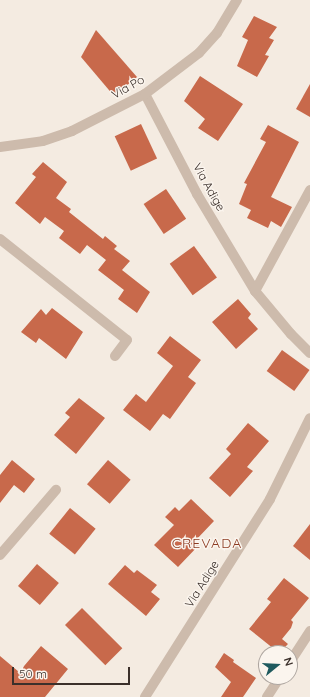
<!DOCTYPE html>
<style>
body{margin:0}
#map{position:relative;width:310px;height:697px;overflow:hidden;background:#f4ebe1;font-family:Quicksand,sans-serif}
div>[style]{position:absolute}
[style*='--x']{left:calc(var(--x)*1px);top:calc(var(--y)*1px);width:calc(var(--w)*1px);rotate:calc(var(--a)*1deg)}
.building>*{inset:0;background:#c8694b;transform-origin:0 0}
.street>*{height:10px;margin:-5px;padding:0 5px;transform-origin:5px;border-radius:5px;background:#cdbbac}
span{translate:-50% -50%;white-space:nowrap;text-align:center;line-height:1.15;-webkit-text-stroke:3px #fbf5ee;paint-order:stroke}
.street-label{font-size:12px;color:#3b302b}
.quarter-label{font-size:14px;color:#8c3b22;letter-spacing:1px}
.north{position:absolute;left:258px;top:645px;width:40px;height:40px;box-sizing:border-box;background:#fbf5ee;border:1px solid #aea6a0;border-radius:50%;rotate:72deg;font-size:11px;font-weight:700;line-height:16px;text-align:center;color:#3b302b}
.north::after{content:'';display:block;margin:auto;width:14px;height:18px;background:#1f5a5e;clip-path:polygon(50% 0,100% 100%,50% 72%,0 100%)}
.scale{position:absolute;left:12px;top:667px;width:118px;height:18px;box-sizing:border-box;border:2px solid #3b302b;border-top:0;padding-left:5px;font-size:12px;line-height:14px;white-space:nowrap;color:#3b302b;-webkit-text-stroke:3px #fbf5ee;paint-order:stroke}
</style>
<div id="map">
<div class="building">
<i style="clip-path:polygon(254px 16px,277px 27px,269px 38px,274px 40px,265px 55px,269px 56px,257px 77px,237px 66px,248px 40px,242px 37px)"></i>
<i style="clip-path:polygon(96px 30px,137px 77px,114px 96px,81px 57px)"></i>
<i style="clip-path:polygon(200px 76px,243px 104px,218px 141px,198px 128px,205px 119px,184px 101px)"></i>
<i style="clip-path:polygon(310px 84px,310px 117px,296px 109px)"></i>
<i style="left:141px;top:124px;width:38px;height:29px;rotate:65deg"></i>
<i style="clip-path:polygon(268px 125px,299px 142px,271px 197px,292px 207px,281px 227px,271px 221px,268px 228px,247px 218px,251px 210px,239px 204px,247px 184px,244px 183px,266px 142px,260px 139px)"></i>
<i style="clip-path:polygon(43px 162px,67px 182px,56px 198px,71px 209px,69px 212px,103px 239px,105px 236px,117px 246px,114px 249px,130px 261px,122px 270px,150px 292px,137px 313px,118px 299px,124px 290px,98px 270px,106px 260px,87px 245px,80px 254px,59px 238px,64px 231px,45px 217px,40px 224px,15px 203px,36px 177px,32px 174px)"></i>
<i style="left:166px;top:189px;width:36px;height:27px;rotate:56deg"></i>
<i style="left:194px;top:246px;width:39px;height:30px;rotate:54deg"></i>
<i style="clip-path:polygon(238px 299px,251px 314px,248px 318px,258px 329px,236px 349px,212px 322px)"></i>
<i style="clip-path:polygon(52px 308px,83px 332px,66px 359px,39px 338px,36px 343px,21px 332px,41px 309px,46px 315px)"></i>
<i style="clip-path:polygon(170px 336px,201px 360px,188px 377px,196px 383px,170px 419px,163px 414px,150px 431px,123px 410px,136px 394px,146px 402px,173px 366px,157px 353px)"></i>
<i style="left:282px;top:350px;width:34px;height:26px;rotate:36deg"></i>
<i style="clip-path:polygon(79px 398px,105px 418px,76px 454px,54px 435px,70px 417px,65px 413px)"></i>
<i style="clip-path:polygon(248px 423px,269px 441px,247px 467px,253px 471px,230px 497px,209px 478px,231px 454px,226px 449px)"></i>
<i style="clip-path:polygon(12px 460px,35px 479px,24px 493px,14px 485px,0 503px,0 475px)"></i>
<i style="left:108px;top:460px;width:30px;height:32px;rotate:41deg"></i>
<i style="clip-path:polygon(191px 499px,214px 521px,195px 541px,199px 545px,178px 567px,154px 545px,174px 525px,165px 517px,175px 507px,179px 511px)"></i>
<i style="left:70px;top:508px;width:33px;height:33px;rotate:39deg"></i>
<i style="clip-path:polygon(310px 524px,310px 560px,293px 546px)"></i>
<i style="left:37px;top:564px;width:29px;height:29px;rotate:41deg"></i>
<i style="clip-path:polygon(125px 565px,134px 573px,137px 570px,157px 585px,151px 592px,160px 599px,146px 616px,108px 584px)"></i>
<i style="clip-path:polygon(284px 578px,309px 598px,291px 620px,293px 622px,291px 628px,282px 639px,288px 644px,279px 653px,249px 629px,271px 602px,267px 599px)"></i>
<i style="left:82px;top:608px;width:57px;height:24px;rotate:45deg"></i>
<i style="clip-path:polygon(41px 646px,68px 669px,45px 697px,0 697px,0 656px,19px 672px)"></i>
<i style="clip-path:polygon(224px 653px,234px 660px,233px 662px,256px 678px,243px 697px,221px 697px,231px 682px,215px 667px)"></i>
</div>
<div class="street">
<i style="--x:145;--y:94;--w:113;--a:62.5"></i>
<i style="--x:197;--y:194;--w:113;--a:59.1"></i>
<i style="--x:255;--y:291;--w:56;--a:50.1"></i>
<i style="--x:291;--y:334;--w:27;--a:45"></i>
<i style="--x:0;--y:147;--w:43;--a:-7.9"></i>
<i style="--x:43;--y:141;--w:31;--a:-19"></i>
<i style="--x:72;--y:131;--w:82;--a:-26.9"></i>
<i style="--x:145;--y:94;--w:68;--a:-37.2"></i>
<i style="--x:199;--y:53;--w:27;--a:-48"></i>
<i style="--x:217;--y:33;--w:39;--a:-59"></i>
<i style="--x:0;--y:239;--w:162;--a:38.5"></i>
<i style="--x:127;--y:340;--w:20;--a:127"></i>
<i style="--x:255;--y:291;--w:115;--a:-61.4"></i>
<i style="--x:0;--y:555;--w:86;--a:-49.3"></i>
<i style="--x:290;--y:662;--w:37;--a:-57"></i>
<i style="--x:145;--y:697;--w:234;--a:-57.7"></i>
<i style="--x:270;--y:499;--w:90;--a:-63.7"></i>
<i style="--x:267;--y:697;--w:24;--a:-57"></i>
</div>
<div class="street-label">
<span style="left:128px;top:87px;rotate:-29deg">Via Po</span>
<span style="left:209px;top:187px;rotate:61deg">Via Adige</span>
<span style="left:202px;top:584px;rotate:-58deg">Via Adige</span>
</div>
<div class="quarter-label">
<span style="left:207px;top:543px">CREVADA</span>
</div>
<div class="north">N</div>
<div class="scale">50 m</div>
</div>
